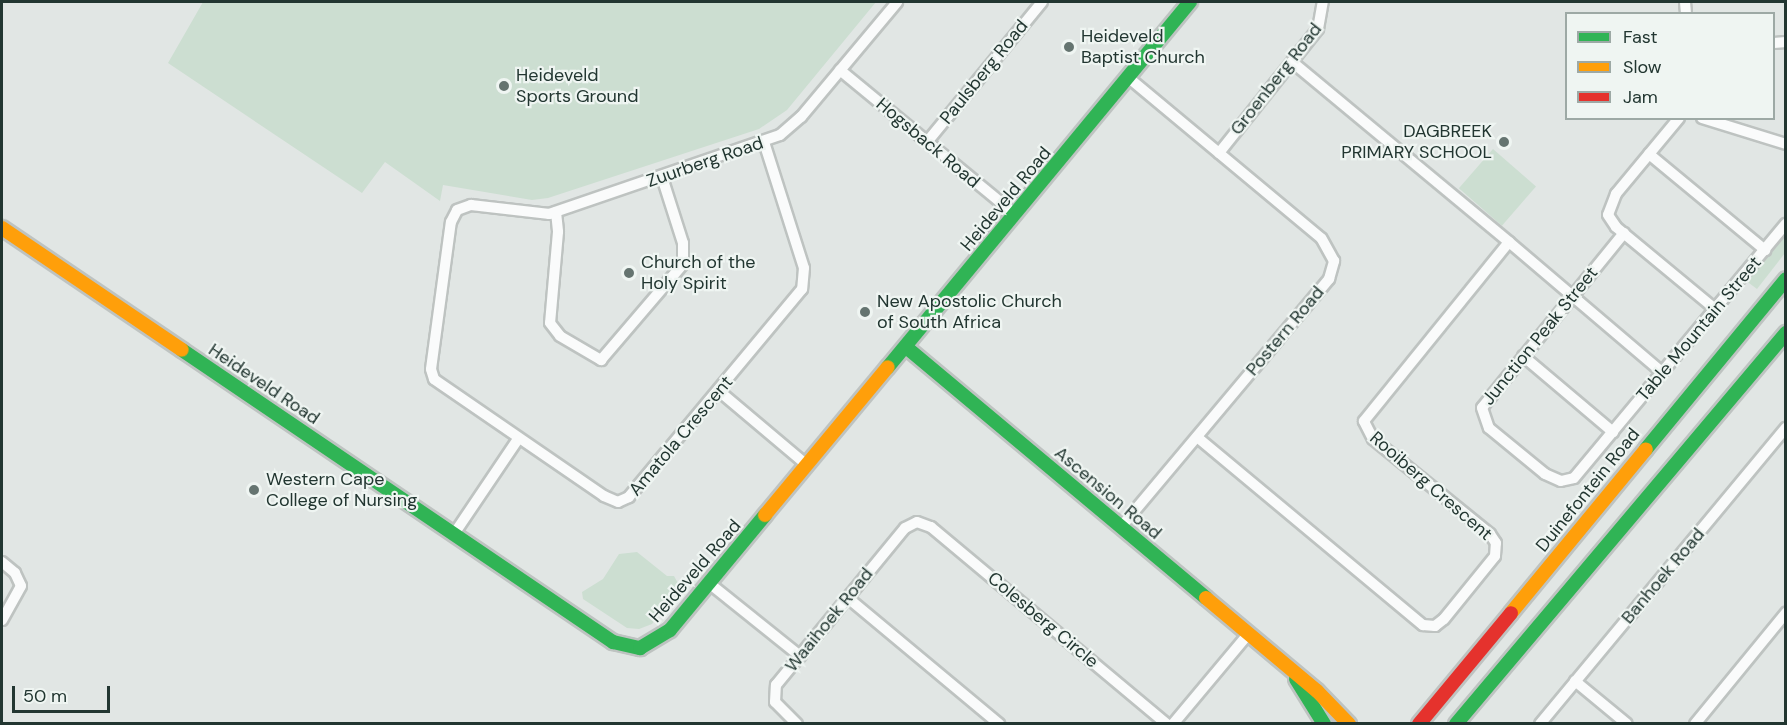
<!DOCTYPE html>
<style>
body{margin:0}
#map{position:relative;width:1787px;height:725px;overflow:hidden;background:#e1e6e4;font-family:"DM Sans",sans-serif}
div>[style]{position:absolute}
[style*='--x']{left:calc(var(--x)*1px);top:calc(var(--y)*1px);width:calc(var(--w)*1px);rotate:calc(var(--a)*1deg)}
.green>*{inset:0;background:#ccded1;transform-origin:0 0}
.roads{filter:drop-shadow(2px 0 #bec3c1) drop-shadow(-2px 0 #bec3c1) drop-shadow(0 2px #bec3c1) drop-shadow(0 -2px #bec3c1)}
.street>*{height:10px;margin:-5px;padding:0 5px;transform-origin:5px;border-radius:5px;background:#fafbfb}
.fast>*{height:14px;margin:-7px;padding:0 7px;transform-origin:7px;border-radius:7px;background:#30b455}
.slow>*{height:14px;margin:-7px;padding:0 7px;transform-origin:7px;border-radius:7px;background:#ff9f0a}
.jam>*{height:14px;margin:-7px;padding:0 7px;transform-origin:7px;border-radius:7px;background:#e5322d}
.dots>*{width:16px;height:16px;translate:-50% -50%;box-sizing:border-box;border:3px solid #eff5f2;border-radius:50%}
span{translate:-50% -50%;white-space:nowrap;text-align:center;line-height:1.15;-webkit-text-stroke:4.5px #eff5f2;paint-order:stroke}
.poi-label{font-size:18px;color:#223631}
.left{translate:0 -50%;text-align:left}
.right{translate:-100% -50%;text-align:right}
.street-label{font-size:18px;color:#223631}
.frame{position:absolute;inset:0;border:3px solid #223631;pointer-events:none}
.legend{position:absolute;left:1565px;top:12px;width:210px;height:108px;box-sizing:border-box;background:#eff5f2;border:2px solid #9da9a5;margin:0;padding:8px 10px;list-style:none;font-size:18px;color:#223631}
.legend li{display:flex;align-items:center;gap:12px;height:30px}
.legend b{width:30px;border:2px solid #9da9a5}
.scale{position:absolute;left:12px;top:686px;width:98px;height:27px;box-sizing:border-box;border:3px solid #223631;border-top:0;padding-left:8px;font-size:18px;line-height:21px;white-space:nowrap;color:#223631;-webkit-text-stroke:4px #eff5f2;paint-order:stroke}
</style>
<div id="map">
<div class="green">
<i style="clip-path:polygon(203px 2px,876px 2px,787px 110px,759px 129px,548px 198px,532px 200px,443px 185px,440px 201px,385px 162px,362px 193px,168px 63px)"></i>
<i style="left:1493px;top:149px;width:57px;height:52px;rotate:41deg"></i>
<i style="clip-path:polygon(1785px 233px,1785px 253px,1757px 289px,1745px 280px)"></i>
<i style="clip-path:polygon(637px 552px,667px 576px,674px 576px,680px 587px,652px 624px,639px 629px,627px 628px,583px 599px,582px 592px,603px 579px,619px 554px)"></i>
</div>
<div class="roads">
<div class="street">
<i style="--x:1685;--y:2;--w:12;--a:85"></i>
<i style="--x:1774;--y:43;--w:12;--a:-5"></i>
<i style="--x:840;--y:70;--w:228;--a:39.5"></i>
<i style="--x:1679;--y:118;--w:99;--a:129.7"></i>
<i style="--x:1616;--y:194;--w:22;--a:111"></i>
<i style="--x:1608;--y:215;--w:14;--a:56"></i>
<i style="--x:1616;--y:227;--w:129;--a:39.6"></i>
<i style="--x:1702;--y:118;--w:88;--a:17.2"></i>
<i style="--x:764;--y:142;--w:132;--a:72.4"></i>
<i style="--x:804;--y:268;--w:21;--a:95"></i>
<i style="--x:802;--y:289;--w:271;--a:129.8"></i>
<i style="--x:629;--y:497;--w:12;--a:156"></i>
<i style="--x:618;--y:502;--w:15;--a:-157"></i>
<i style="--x:604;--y:496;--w:206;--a:-145.5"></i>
<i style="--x:434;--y:379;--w:10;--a:-107"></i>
<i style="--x:431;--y:369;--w:148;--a:-82.3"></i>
<i style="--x:451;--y:222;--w:13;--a:-63"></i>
<i style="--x:457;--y:210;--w:15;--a:-20"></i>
<i style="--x:471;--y:205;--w:79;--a:6.6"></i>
<i style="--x:549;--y:214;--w:244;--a:-18.9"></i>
<i style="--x:780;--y:135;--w:28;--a:-41"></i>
<i style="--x:801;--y:117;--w:150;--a:-50.1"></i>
<i style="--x:927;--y:142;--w:181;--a:-50.6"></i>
<i style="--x:1219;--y:153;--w:159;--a:-51.4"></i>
<i style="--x:1318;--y:29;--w:27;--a:-80"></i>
<i style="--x:1649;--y:154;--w:151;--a:39.6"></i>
<i style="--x:556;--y:212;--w:20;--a:84"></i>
<i style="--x:558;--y:232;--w:91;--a:95"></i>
<i style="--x:550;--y:323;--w:16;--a:52"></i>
<i style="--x:560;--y:336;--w:48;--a:30.3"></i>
<i style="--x:601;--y:360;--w:126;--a:-49.5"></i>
<i style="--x:683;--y:264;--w:21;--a:-90"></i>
<i style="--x:683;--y:243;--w:69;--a:-107.7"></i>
<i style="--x:1624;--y:233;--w:225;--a:129.1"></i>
<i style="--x:1482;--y:408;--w:21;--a:71"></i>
<i style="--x:1489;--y:428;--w:72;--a:39.4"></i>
<i style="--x:1545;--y:474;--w:17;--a:24"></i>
<i style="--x:1561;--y:481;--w:13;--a:-13"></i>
<i style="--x:1574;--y:478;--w:331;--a:-50.2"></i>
<i style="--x:1509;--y:242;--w:201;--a:40.4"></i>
<i style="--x:1523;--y:356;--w:118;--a:40.2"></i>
<i style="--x:719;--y:391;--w:116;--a:40.1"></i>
<i style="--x:1197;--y:437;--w:294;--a:39.8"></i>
<i style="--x:1423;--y:625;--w:12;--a:5"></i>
<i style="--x:1435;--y:626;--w:11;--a:-38"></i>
<i style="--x:1444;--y:619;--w:81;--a:-51"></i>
<i style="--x:1495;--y:556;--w:13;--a:-86"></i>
<i style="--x:1496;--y:543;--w:11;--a:-124"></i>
<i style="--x:1490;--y:534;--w:151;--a:-140.9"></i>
<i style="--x:1373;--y:439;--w:20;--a:-117"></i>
<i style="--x:1364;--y:421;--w:230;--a:-51"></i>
<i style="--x:1509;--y:242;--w:282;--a:-140.3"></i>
<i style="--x:1121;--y:527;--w:324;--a:-50"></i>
<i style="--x:1329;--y:279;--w:19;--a:-74"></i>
<i style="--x:1334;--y:261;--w:26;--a:-119"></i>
<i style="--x:1321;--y:238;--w:250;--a:-140.2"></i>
<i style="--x:454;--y:534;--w:115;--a:-56"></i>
<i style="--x:2;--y:562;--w:17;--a:40"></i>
<i style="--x:15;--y:573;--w:14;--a:65"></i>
<i style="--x:21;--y:586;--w:39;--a:119"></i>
<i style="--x:709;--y:583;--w:117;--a:38.7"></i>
<i style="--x:848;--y:598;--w:197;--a:39.8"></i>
<i style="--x:1575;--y:681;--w:67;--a:39.6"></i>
<i style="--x:797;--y:724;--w:31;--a:-135"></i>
<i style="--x:775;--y:702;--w:17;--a:-87"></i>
<i style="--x:776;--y:685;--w:203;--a:-50.6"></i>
<i style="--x:905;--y:528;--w:13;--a:-27"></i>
<i style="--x:917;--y:522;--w:15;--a:20"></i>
<i style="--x:931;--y:527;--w:307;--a:39.9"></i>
<i style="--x:1173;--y:724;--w:119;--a:-50.1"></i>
<i style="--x:1540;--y:724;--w:385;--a:-50.3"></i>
<i style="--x:1695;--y:724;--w:144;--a:-50.7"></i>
</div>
<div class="fast">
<i style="--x:906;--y:347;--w:391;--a:39.9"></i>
<i style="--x:182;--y:350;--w:521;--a:34.12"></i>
<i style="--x:613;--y:642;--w:28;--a:13"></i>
<i style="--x:640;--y:648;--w:35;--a:-31"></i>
<i style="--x:670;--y:630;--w:149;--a:-50.4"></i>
<i style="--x:888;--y:367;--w:474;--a:-50.4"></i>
<i style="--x:1646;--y:449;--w:220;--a:-50.5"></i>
<i style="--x:1296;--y:679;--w:53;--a:58.1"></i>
<i style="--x:1456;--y:724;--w:512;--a:-49.84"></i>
</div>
<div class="slow">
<i style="--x:2;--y:228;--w:217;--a:34.1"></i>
<i style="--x:765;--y:515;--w:192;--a:-50.3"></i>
<i style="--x:1206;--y:598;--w:145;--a:40"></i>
<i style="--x:1317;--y:691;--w:46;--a:45.9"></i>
<i style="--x:1511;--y:613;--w:212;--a:-50.5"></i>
</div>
<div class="jam">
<i style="--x:1419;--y:724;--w:144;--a:-50.3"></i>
</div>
</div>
<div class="dots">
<i style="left:1069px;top:47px;background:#657470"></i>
<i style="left:504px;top:86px;background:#657470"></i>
<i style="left:1504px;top:142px;background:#657470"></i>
<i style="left:629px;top:273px;background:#657470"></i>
<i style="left:865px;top:312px;background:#657470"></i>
<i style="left:254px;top:490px;background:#657470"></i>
</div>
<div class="poi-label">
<span class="left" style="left:1081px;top:47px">Heideveld<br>Baptist Church</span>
<span class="left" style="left:516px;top:86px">Heideveld<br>Sports Ground</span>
<span class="right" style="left:1492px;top:142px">DAGBREEK<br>PRIMARY SCHOOL</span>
<span class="left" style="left:641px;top:273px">Church of the<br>Holy Spirit</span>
<span class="left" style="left:877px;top:312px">New Apostolic Church<br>of South Africa</span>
<span class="left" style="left:266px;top:490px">Western Cape<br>College of Nursing</span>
</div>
<div class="street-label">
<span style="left:984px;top:72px;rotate:-51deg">Paulsberg Road</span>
<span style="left:1276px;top:79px;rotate:-52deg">Groenberg Road</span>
<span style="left:928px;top:143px;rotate:40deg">Hogsback Road</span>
<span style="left:705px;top:162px;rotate:-19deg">Zuurberg Road</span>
<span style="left:1006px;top:199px;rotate:-50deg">Heideveld Road</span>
<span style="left:1699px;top:329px;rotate:-50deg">Table Mountain Street</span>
<span style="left:1285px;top:331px;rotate:-50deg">Postern Road</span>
<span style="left:1540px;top:336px;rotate:-51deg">Junction Peak Street</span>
<span style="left:264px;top:384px;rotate:34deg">Heideveld Road</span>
<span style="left:681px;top:436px;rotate:-50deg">Amatola Crescent</span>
<span style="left:1431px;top:486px;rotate:41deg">Rooiberg Crescent</span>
<span style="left:1588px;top:490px;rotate:-51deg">Duinefontein Road</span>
<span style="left:1108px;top:493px;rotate:40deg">Ascension Road</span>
<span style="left:695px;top:571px;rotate:-49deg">Heideveld Road</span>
<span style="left:1663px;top:576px;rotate:-50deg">Banhoek Road</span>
<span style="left:829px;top:620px;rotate:-51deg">Waaihoek Road</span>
<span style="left:1043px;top:620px;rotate:40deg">Colesberg Circle</span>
</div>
<div class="frame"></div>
<ul class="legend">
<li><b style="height:8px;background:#30b455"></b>Fast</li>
<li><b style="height:8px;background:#ff9f0a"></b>Slow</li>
<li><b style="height:8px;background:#e5322d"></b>Jam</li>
</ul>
<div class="scale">50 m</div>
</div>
